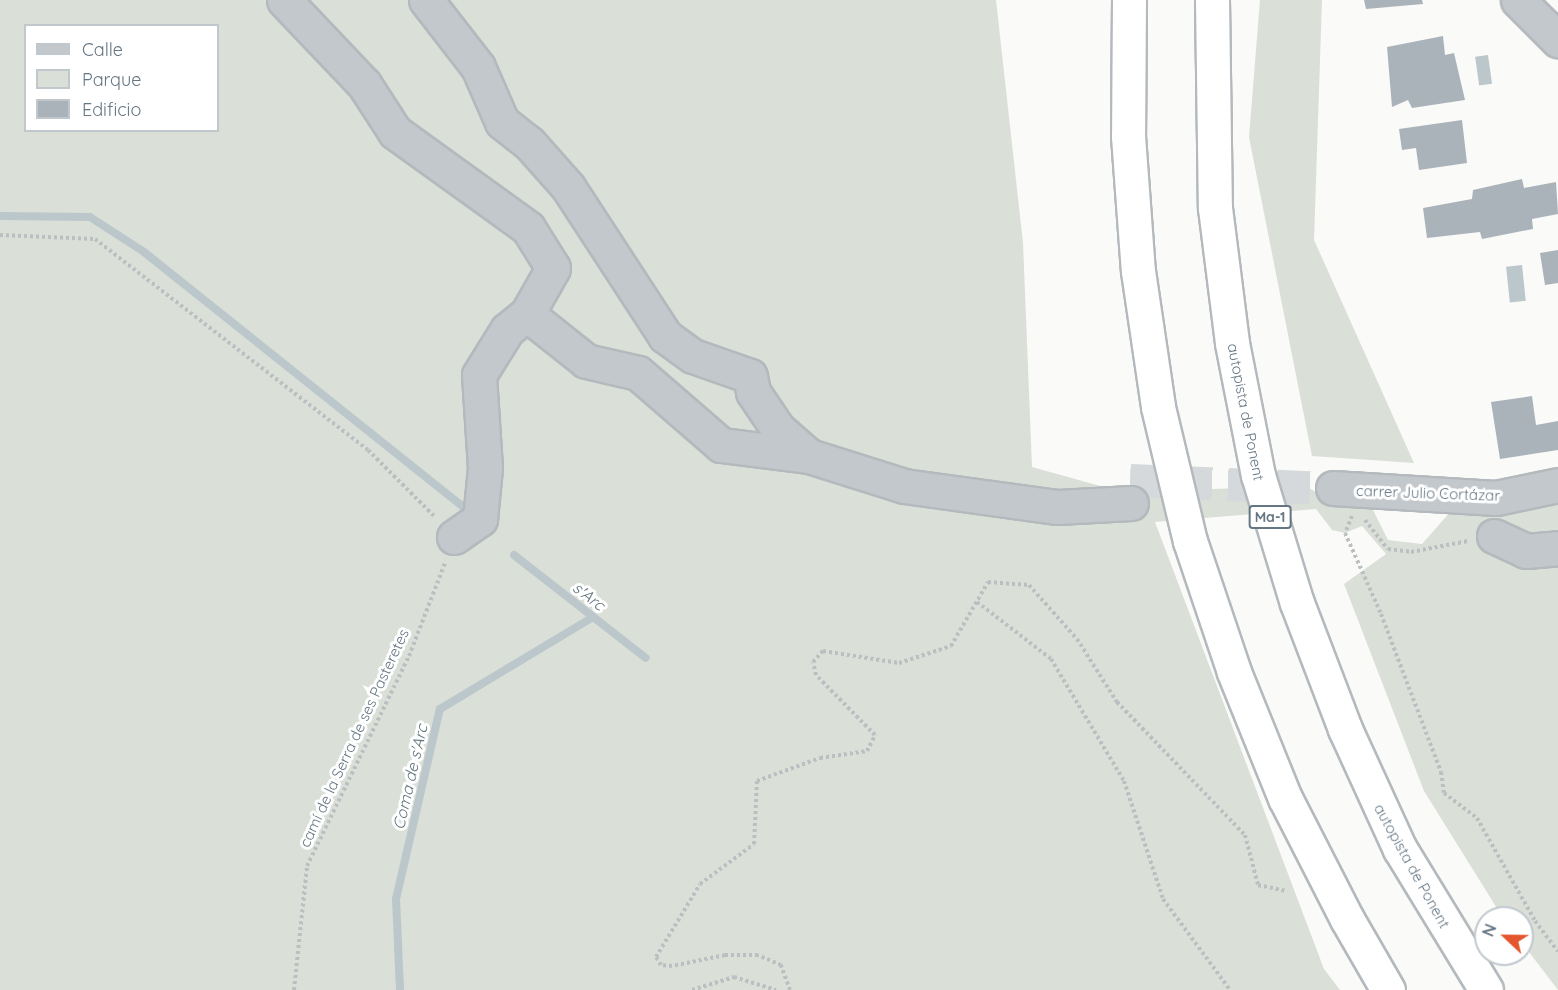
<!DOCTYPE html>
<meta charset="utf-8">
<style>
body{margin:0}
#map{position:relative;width:1558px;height:990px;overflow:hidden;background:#fafaf8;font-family:Quicksand,sans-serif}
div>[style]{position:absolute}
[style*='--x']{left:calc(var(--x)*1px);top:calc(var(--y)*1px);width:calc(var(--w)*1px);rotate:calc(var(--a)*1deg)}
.green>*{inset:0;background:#dadfd7}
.water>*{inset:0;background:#bbc7cb;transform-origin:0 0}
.stream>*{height:8px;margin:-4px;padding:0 4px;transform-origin:4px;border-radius:4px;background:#bbc7cb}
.building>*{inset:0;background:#aab3b9}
.minor-tunnel>*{height:33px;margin-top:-16.5px;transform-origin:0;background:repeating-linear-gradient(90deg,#d5d9db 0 33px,transparent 0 49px)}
.path>*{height:4px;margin-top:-2px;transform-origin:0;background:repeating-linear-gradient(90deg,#bbbfc2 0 3px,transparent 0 6px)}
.roads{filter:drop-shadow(2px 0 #b4b9bd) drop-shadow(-2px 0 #b4b9bd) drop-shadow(0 2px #b4b9bd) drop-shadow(0 -2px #b4b9bd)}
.minor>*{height:33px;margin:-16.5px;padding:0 16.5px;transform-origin:16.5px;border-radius:16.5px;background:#c3c8cc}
.highway>*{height:33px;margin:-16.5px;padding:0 16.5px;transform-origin:16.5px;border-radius:16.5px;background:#fff}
span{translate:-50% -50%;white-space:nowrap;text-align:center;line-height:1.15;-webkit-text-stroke:6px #fff;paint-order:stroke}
.shield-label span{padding:2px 4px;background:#fff;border:2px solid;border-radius:4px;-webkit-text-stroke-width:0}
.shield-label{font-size:14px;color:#657683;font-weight:700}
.street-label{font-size:15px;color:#657683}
.water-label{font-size:16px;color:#60757c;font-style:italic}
.legend{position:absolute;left:24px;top:24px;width:195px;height:108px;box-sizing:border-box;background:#fff;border:2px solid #c1c8cd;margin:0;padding:8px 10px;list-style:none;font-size:18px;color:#657683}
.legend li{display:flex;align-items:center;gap:12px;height:30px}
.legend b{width:30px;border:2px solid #c1c8cd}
.north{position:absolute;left:1474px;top:906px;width:60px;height:60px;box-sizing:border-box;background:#fff;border:2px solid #c1c8cd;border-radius:50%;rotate:292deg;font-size:16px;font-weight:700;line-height:24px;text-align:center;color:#657683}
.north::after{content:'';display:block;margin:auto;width:21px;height:27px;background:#e4572e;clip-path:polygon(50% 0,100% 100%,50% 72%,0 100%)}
</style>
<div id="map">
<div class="green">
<i style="clip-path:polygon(evenodd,0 0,996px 0,1023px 243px,1032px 467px,1122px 492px,1306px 486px,1334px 504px,1370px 504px,1388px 540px,1422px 544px,1452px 510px,1558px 501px,1558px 990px,1522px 943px,1522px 918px,1503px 918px,1424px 791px,1344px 584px,1386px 554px,1362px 526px,1345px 533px,1332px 530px,1316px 509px,1155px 522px,1324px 969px,1340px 990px,0 990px,0 0,26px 26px,218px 26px,218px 130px,26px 130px,26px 26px)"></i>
<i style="clip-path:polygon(1260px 0,1322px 0,1314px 240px,1414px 463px,1312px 456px,1249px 137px)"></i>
</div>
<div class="water">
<i style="left:1488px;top:55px;width:29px;height:13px;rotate:82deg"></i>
<i style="left:1522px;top:265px;width:36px;height:16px;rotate:84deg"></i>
</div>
<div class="stream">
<i style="--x:0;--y:216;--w:90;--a:0.6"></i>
<i style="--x:90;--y:217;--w:64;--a:32.9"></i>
<i style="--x:144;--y:252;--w:418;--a:38.6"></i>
<i style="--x:514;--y:555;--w:167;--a:38"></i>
<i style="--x:400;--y:990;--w:91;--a:-92.5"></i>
<i style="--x:396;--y:899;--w:195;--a:-77"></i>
<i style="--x:440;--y:709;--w:175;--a:-31"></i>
</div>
<div class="building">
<i style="clip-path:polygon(1364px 0,1422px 0,1423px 4px,1366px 9px)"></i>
<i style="clip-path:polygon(1443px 36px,1445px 55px,1454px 53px,1465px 100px,1412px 108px,1408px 100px,1392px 107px,1387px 47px)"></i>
<i style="clip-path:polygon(1462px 120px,1467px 163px,1419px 170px,1416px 148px,1402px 150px,1399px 129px)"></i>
<i style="clip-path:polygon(1522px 179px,1524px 188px,1556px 182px,1558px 214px,1532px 219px,1533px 229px,1482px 239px,1480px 232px,1427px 238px,1423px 208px,1472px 199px,1473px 190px)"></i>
<i style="clip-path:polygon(1558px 250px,1558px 283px,1545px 285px,1540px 253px)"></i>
<i style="clip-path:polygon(1532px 396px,1536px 425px,1558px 421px,1558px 450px,1500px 459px,1491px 402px)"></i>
</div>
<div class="minor-tunnel">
<i style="--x:1130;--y:480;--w:203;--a:2.3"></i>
</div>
<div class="path">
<i style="--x:0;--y:235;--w:95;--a:2.4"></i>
<i style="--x:95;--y:239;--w:345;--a:37.7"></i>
<i style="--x:368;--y:450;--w:95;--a:45"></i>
<i style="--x:1352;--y:516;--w:18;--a:112"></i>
<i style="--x:1345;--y:533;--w:89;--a:66"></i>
<i style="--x:1381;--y:614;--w:169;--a:69.2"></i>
<i style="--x:1441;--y:772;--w:21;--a:82"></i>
<i style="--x:1444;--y:793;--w:41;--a:37.1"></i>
<i style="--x:1477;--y:818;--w:118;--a:60.6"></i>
<i style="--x:1535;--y:921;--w:38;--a:53"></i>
<i style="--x:1365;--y:520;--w:37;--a:52"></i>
<i style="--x:1388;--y:549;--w:23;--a:7"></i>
<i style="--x:1411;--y:552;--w:58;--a:-10.9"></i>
<i style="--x:977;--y:602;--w:93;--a:37.6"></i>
<i style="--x:1051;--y:659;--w:142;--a:59.1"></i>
<i style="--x:1124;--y:781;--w:124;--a:71.7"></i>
<i style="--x:1163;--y:899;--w:113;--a:53.6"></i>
<i style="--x:294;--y:990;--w:125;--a:-84"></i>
<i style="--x:307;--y:866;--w:233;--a:-64.1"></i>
<i style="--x:409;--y:656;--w:100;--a:-68.8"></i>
<i style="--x:692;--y:990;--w:44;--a:-17.2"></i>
<i style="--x:734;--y:977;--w:44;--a:17.2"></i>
<i style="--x:790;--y:990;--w:27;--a:-110"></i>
<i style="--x:781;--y:965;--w:25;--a:-157"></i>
<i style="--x:758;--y:955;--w:33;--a:180"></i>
<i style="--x:725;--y:955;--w:54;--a:168.3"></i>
<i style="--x:672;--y:966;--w:11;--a:-175"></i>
<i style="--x:661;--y:965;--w:9;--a:-122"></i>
<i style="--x:656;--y:957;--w:85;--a:-58.9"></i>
<i style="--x:700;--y:884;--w:67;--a:-36.5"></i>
<i style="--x:754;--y:844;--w:63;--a:-87.3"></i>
<i style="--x:757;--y:781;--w:67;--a:-20.1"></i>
<i style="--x:820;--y:758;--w:48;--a:-8.5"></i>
<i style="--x:867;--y:751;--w:18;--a:-63"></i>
<i style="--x:875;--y:735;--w:84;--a:-134.5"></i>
<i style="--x:816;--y:675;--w:13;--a:-103"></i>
<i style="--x:813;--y:662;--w:15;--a:-48"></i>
<i style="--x:823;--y:651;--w:77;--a:9"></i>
<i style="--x:899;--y:663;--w:55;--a:-18.1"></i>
<i style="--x:951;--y:646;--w:74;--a:-60"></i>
<i style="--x:988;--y:582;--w:41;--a:4.2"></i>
<i style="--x:1029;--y:585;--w:72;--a:48.4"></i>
<i style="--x:1077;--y:639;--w:75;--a:57.6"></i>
<i style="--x:1117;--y:702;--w:185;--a:46.1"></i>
<i style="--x:1245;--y:835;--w:52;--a:75.4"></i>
<i style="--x:1258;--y:885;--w:30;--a:12"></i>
</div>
<div class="roads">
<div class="minor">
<i style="--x:284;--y:0;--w:116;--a:46.4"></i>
<i style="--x:364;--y:84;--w:57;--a:57.1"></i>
<i style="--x:395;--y:132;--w:164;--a:35.8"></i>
<i style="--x:528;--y:228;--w:47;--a:58"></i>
<i style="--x:553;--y:268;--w:53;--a:119.5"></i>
<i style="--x:426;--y:0;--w:85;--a:52.2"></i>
<i style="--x:478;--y:67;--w:60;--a:66.4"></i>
<i style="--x:502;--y:122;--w:34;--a:38"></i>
<i style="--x:529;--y:143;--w:59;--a:48.4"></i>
<i style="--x:568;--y:187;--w:178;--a:56.9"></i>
<i style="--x:665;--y:336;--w:34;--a:36"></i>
<i style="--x:693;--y:356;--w:60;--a:19.3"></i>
<i style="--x:750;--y:376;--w:16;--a:79"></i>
<i style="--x:753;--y:392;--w:45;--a:56"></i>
<i style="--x:778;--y:429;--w:41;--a:41.1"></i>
<i style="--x:809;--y:456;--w:100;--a:17.5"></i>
<i style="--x:904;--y:486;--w:155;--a:7.8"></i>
<i style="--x:1058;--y:507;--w:73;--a:-3.1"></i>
<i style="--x:1518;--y:0;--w:57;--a:45"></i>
<i style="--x:1333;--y:488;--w:163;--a:3.5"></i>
<i style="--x:1496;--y:498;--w:63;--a:-11.8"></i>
<i style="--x:1494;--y:536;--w:35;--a:25"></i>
<i style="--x:1526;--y:551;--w:32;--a:-5"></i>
<i style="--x:454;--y:537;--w:32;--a:-35"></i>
<i style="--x:480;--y:519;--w:51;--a:-84.4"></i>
<i style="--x:485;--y:468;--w:93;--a:-93.7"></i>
<i style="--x:479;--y:375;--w:53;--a:-58.1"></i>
<i style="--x:507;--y:330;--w:26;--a:-39"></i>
<i style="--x:527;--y:314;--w:75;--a:38.5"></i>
<i style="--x:586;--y:361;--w:53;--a:13"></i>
<i style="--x:638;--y:373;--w:110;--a:40.9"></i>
<i style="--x:721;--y:445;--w:89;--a:7.1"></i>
</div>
<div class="highway">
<i style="--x:1129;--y:0;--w:136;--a:90.4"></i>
<i style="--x:1128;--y:136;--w:135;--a:85.8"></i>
<i style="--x:1138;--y:271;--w:137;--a:81.6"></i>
<i style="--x:1158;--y:407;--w:138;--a:76.6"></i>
<i style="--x:1190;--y:541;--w:138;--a:71.4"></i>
<i style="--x:1234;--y:672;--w:136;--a:68"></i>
<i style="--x:1285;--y:798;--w:136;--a:62.9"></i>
<i style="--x:1347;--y:919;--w:82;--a:60"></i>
<i style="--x:1212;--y:0;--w:208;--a:89.2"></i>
<i style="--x:1215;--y:208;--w:136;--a:82.8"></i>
<i style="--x:1232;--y:343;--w:135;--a:78.9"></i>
<i style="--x:1258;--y:475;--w:134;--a:73.1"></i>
<i style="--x:1297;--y:603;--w:135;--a:69.1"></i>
<i style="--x:1345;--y:729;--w:132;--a:65.4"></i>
<i style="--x:1400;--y:849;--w:165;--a:58.6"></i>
</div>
</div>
<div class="shield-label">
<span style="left:1270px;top:517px">Ma-1</span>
</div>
<div class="street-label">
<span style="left:1246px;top:412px;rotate:79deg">autopista de Ponent</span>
<span style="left:1428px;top:493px;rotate:2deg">carrer Julio Cortázar</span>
<span style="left:354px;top:738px;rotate:-65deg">camí de la Serra de ses Pasteretes</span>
<span style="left:1412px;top:866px;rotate:61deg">autopista de Ponent</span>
</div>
<div class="water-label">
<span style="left:589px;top:596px;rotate:38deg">s'Arc</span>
<span style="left:410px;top:777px;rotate:-77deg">Coma de s'Arc</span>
</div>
<ul class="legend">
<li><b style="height:8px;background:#c3c8cc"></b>Calle</li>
<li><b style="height:16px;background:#dadfd7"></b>Parque</li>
<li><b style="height:16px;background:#aab3b9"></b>Edificio</li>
</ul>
<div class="north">N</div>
</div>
